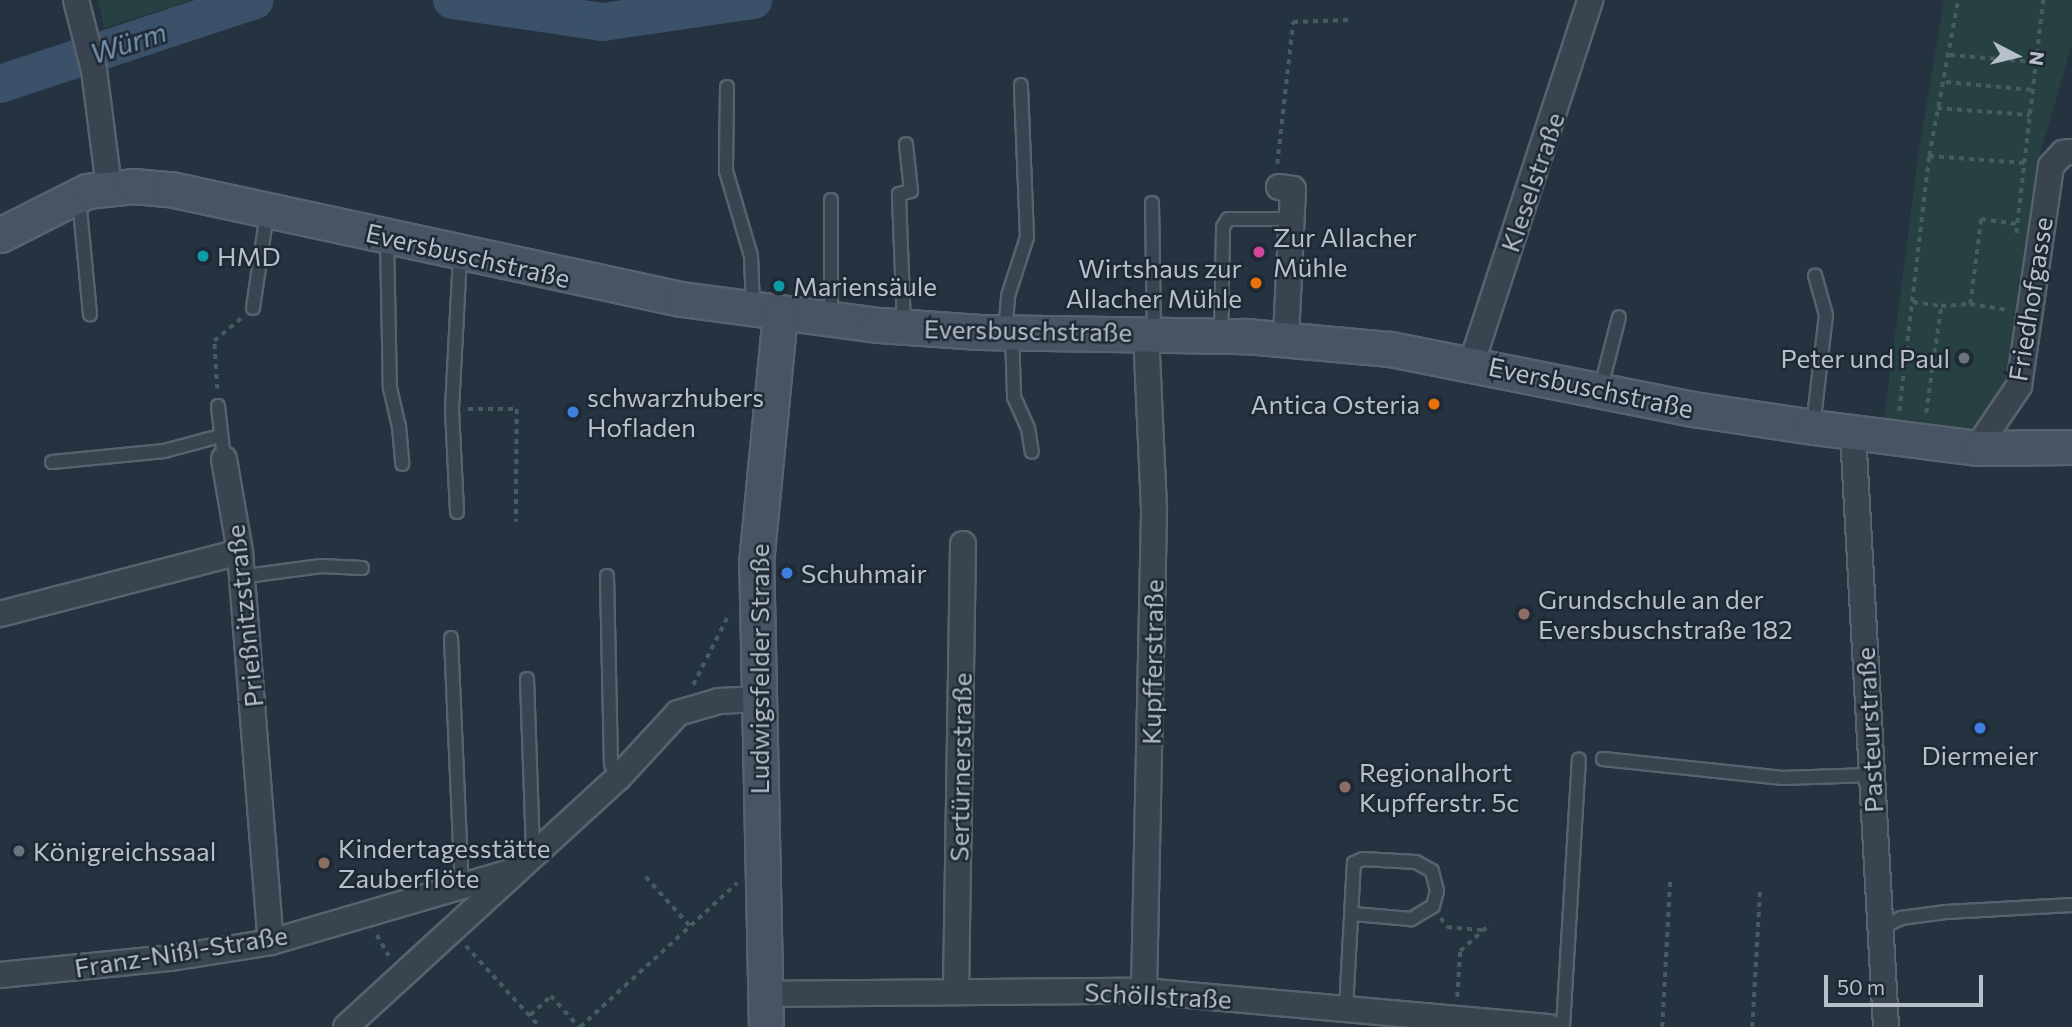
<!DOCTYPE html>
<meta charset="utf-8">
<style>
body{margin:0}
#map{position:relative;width:2072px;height:1027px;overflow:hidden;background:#253240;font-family:Commissioner,sans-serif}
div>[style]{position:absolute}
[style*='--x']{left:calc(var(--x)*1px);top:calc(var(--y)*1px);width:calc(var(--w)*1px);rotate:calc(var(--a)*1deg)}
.green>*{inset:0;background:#274041}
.river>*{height:38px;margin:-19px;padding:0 19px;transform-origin:19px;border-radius:19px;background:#3a5169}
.path>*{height:3.5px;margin-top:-1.75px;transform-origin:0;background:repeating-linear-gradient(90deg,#455d5e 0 5px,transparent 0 10px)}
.roads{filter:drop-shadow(2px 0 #57626d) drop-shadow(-2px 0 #57626d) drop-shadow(0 2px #57626d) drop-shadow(0 -2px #57626d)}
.lane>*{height:12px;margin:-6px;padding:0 6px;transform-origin:6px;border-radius:6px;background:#394450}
.street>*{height:24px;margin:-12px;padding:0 12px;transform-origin:12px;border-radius:12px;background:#394450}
.secondary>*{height:33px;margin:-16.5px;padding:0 16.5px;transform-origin:16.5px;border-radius:16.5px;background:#475463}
.dots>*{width:19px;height:19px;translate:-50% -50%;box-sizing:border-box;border:4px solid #1e2935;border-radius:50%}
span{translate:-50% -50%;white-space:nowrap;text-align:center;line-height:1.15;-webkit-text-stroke:5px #1e2935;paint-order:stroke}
.street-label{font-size:26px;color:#b6bfca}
.poi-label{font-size:26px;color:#b6bfca}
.left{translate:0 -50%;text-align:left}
.right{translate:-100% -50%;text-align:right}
.water-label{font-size:28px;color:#7592ad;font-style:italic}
.north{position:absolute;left:1981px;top:21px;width:70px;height:70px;-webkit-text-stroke:5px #1e2935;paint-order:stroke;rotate:97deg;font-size:19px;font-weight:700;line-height:28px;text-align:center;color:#b6bfca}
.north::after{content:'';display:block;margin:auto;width:24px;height:32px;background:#b6bfca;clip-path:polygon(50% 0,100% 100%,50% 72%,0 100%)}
.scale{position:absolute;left:1824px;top:975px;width:159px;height:32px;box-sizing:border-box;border:4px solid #b6bfca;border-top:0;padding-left:9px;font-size:21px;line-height:24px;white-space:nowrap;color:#b6bfca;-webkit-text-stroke:5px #1e2935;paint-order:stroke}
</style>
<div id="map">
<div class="green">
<i style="clip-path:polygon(98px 0,193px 0,104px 28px)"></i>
<i style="clip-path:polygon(1944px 0,2072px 0,2072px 45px,2040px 154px,2014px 378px,2004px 398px,1969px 431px,1884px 420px,1919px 149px)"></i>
</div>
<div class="river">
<i style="--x:452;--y:0;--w:153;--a:8.3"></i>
<i style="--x:603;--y:22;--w:152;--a:-8.3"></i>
<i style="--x:0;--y:84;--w:268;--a:-18.2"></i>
</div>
<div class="path">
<i style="--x:1950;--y:55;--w:86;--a:4.7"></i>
<i style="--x:1946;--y:82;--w:87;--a:5.3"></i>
<i style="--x:1937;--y:108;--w:93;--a:4.3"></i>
<i style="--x:1929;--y:156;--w:96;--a:4.2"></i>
<i style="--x:1277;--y:164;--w:143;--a:-83.6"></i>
<i style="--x:1293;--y:22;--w:55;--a:-2.1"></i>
<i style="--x:2016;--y:233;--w:235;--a:-83.4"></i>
<i style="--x:1913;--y:302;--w:28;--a:8"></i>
<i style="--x:1970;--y:304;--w:37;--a:9"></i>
<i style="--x:217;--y:389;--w:48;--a:-93.6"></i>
<i style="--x:214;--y:341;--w:35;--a:-40"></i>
<i style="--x:468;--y:409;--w:49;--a:0"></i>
<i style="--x:517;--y:409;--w:113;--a:90.5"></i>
<i style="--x:1899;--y:411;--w:257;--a:-83.3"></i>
<i style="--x:1929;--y:156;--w:159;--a:-79.5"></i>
<i style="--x:1926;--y:413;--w:108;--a:-82"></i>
<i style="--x:1941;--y:306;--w:29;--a:-4"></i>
<i style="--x:1970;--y:304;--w:86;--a:-82.6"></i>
<i style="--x:1981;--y:219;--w:36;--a:8"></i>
<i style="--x:693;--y:685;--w:80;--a:-63.1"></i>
<i style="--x:646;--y:877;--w:66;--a:48.1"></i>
<i style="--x:1441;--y:918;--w:11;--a:56"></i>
<i style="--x:1447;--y:927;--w:36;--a:5"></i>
<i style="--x:377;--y:935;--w:24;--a:60"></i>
<i style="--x:466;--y:946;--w:110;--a:47.6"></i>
<i style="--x:1457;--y:997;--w:46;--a:-86.3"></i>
<i style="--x:1460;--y:951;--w:40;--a:-42"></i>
<i style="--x:530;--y:1015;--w:28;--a:-42"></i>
<i style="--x:551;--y:996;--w:42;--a:47.9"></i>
<i style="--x:580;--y:1027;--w:213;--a:-42.5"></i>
<i style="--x:1662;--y:1027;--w:147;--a:-86.9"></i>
<i style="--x:1752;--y:1027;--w:138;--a:-86.7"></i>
</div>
<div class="roads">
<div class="lane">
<i style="--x:727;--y:87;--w:84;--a:90.7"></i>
<i style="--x:726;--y:171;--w:89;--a:73.6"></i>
<i style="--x:751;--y:256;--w:51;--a:87.8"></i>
<i style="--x:79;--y:198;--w:117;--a:84.6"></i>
<i style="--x:1152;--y:203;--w:129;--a:89.1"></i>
<i style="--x:387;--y:238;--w:150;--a:88.9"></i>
<i style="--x:390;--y:388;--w:39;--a:77"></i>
<i style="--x:399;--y:426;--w:38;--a:85"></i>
<i style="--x:253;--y:308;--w:96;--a:-81.6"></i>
<i style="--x:831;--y:318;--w:118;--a:-90"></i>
<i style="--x:904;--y:326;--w:132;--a:-92.2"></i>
<i style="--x:899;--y:194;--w:12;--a:-14"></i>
<i style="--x:911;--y:191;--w:47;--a:-96.1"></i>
<i style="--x:1005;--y:332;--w:36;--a:-85"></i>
<i style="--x:1008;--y:296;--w:62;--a:-72.1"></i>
<i style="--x:1027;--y:237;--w:152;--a:-92.3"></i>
<i style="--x:1012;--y:332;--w:65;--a:88.2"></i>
<i style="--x:1014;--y:397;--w:34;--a:66"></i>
<i style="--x:1028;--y:428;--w:24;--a:81"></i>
<i style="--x:1221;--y:335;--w:108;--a:-88.9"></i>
<i style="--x:1223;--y:227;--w:9;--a:-58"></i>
<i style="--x:1228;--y:219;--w:63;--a:0"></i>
<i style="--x:1600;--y:391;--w:76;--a:-75.6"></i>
<i style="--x:218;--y:406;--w:53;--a:83.5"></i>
<i style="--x:1813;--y:427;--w:113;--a:-83.4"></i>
<i style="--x:1826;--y:315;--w:41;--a:-105.4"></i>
<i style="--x:52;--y:462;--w:113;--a:-5.6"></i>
<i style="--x:164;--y:451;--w:58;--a:-15"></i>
<i style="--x:457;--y:512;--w:103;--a:-92.8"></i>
<i style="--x:452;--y:409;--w:154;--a:-87"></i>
<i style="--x:607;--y:576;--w:188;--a:88.8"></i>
<i style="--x:611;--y:764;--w:16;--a:63"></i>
<i style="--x:239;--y:577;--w:83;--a:-7.6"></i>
<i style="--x:321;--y:566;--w:41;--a:2.8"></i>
<i style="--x:451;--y:638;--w:247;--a:87.5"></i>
<i style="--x:527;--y:679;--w:175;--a:88"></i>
<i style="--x:1603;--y:759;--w:181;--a:6"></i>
<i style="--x:1783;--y:778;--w:88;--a:-2"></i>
<i style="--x:1880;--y:928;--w:23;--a:-25"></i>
<i style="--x:1901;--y:918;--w:45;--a:-7.6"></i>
<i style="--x:1946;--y:912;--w:126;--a:-3.2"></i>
<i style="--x:1346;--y:1009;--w:146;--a:-86.9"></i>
<i style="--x:1354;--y:863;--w:10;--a:-24"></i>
<i style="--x:1363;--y:859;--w:53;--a:3.2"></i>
<i style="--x:1416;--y:862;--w:18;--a:29"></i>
<i style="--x:1432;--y:871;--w:21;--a:76"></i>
<i style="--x:1437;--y:891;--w:16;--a:105"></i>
<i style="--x:1433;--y:906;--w:26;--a:149"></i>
<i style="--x:1411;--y:919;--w:58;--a:-175.1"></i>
<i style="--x:1563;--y:1027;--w:268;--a:-86.6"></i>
</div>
<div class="street">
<i style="--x:76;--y:0;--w:72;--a:75.6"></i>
<i style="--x:94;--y:70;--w:118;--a:82.7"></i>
<i style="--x:1279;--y:187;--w:14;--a:8"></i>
<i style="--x:1293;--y:189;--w:150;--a:92.7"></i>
<i style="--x:1472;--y:362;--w:381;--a:-71.9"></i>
<i style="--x:1853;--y:433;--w:595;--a:86.82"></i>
<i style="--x:1977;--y:448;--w:75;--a:-55.9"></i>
<i style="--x:2019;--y:386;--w:222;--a:-81.7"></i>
<i style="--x:2051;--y:166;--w:18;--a:-47"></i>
<i style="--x:2063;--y:153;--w:9;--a:-6"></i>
<i style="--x:224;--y:459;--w:94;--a:80.2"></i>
<i style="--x:240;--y:552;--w:391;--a:85.5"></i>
<i style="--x:0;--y:614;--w:248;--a:-14.5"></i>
<i style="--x:0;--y:975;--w:172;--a:-5.7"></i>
<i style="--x:171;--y:958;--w:101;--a:-9.1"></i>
<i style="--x:271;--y:942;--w:253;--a:-16.3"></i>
<i style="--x:956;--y:991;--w:447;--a:-89.1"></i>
<i style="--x:1144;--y:991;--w:482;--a:-88.8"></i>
<i style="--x:1154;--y:509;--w:176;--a:-92.6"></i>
<i style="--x:764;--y:994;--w:380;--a:-0.5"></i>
<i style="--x:1144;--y:991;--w:407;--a:5.1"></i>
<i style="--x:346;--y:1027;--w:369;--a:-42.5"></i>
<i style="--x:618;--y:778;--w:88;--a:-47.3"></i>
<i style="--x:678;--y:713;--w:43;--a:-16.3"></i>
<i style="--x:719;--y:701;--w:38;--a:-3"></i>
</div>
<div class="secondary">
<i style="--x:0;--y:235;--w:97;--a:-26.8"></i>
<i style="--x:87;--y:191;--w:46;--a:-6.2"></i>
<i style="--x:133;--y:186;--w:37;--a:5"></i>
<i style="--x:170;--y:189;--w:523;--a:12.15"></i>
<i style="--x:681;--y:299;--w:200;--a:7.5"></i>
<i style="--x:879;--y:325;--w:101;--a:4"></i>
<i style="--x:980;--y:332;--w:266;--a:0.9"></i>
<i style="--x:1246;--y:336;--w:145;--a:5.2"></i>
<i style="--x:1390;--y:349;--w:309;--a:11.2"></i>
<i style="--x:1693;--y:409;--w:121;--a:8.5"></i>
<i style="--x:1813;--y:427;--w:165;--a:7.3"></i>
<i style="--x:1977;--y:448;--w:95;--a:-0.6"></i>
<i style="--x:766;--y:1027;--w:464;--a:-91.2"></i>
<i style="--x:756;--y:563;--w:252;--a:-84.5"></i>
</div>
</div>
<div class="dots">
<i style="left:1259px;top:252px;background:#d1479c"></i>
<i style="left:203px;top:256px;background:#0f9aa8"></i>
<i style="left:1256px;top:283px;background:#e8710a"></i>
<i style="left:779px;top:286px;background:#0f9aa8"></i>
<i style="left:1964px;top:358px;background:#6b7280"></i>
<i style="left:1434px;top:404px;background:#e8710a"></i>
<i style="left:573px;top:412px;background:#3f7fe0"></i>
<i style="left:787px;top:573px;background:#3f7fe0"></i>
<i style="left:1524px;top:614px;background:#8d6e63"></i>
<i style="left:1980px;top:728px;background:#3f7fe0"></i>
<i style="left:1345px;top:787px;background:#8d6e63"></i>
<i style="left:19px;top:851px;background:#6b7280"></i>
<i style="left:324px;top:863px;background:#8d6e63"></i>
</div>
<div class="street-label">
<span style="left:1532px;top:182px;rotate:-71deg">Kleselstraße</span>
<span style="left:468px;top:255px;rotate:13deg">Eversbuschstraße</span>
<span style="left:2030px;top:299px;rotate:-81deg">Friedhofgasse</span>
<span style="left:1028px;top:330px;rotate:1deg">Eversbuschstraße</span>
<span style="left:1591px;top:387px;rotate:12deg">Eversbuschstraße</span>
<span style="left:244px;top:616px;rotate:-96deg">Prießnitzstraße</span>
<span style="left:1152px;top:662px;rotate:-89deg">Kupfferstraße</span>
<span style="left:759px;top:669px;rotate:-90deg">Ludwigsfelder Straße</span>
<span style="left:1869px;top:730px;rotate:-93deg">Pasteurstraße</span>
<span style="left:960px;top:767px;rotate:-89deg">Sertürnerstraße</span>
<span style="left:181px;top:951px;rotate:-9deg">Franz-Nißl-Straße</span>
<span style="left:1158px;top:995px;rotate:3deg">Schöllstraße</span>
</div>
<div class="poi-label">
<span class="left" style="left:1273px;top:252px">Zur Allacher<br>Mühle</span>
<span class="left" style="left:217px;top:256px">HMD</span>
<span class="right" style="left:1242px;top:283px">Wirtshaus zur<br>Allacher Mühle</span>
<span class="left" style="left:793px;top:286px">Mariensäule</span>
<span class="right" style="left:1950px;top:358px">Peter und Paul</span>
<span class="left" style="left:587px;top:412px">schwarzhubers<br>Hofladen</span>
<span class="right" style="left:1420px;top:404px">Antica Osteria</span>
<span class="left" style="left:801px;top:573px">Schuhmair</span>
<span class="left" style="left:1538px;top:614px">Grundschule an der<br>Eversbuschstraße 182</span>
<span style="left:1980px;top:755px">Diermeier</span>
<span class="left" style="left:1359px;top:787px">Regionalhort<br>Kupfferstr. 5c</span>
<span class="left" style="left:338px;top:863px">Kindertagesstätte<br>Zauberflöte</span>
<span class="left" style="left:33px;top:851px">Königreichssaal</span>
</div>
<div class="water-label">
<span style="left:128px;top:42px;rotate:-18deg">Würm</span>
</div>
<div class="north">N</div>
<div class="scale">50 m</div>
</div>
